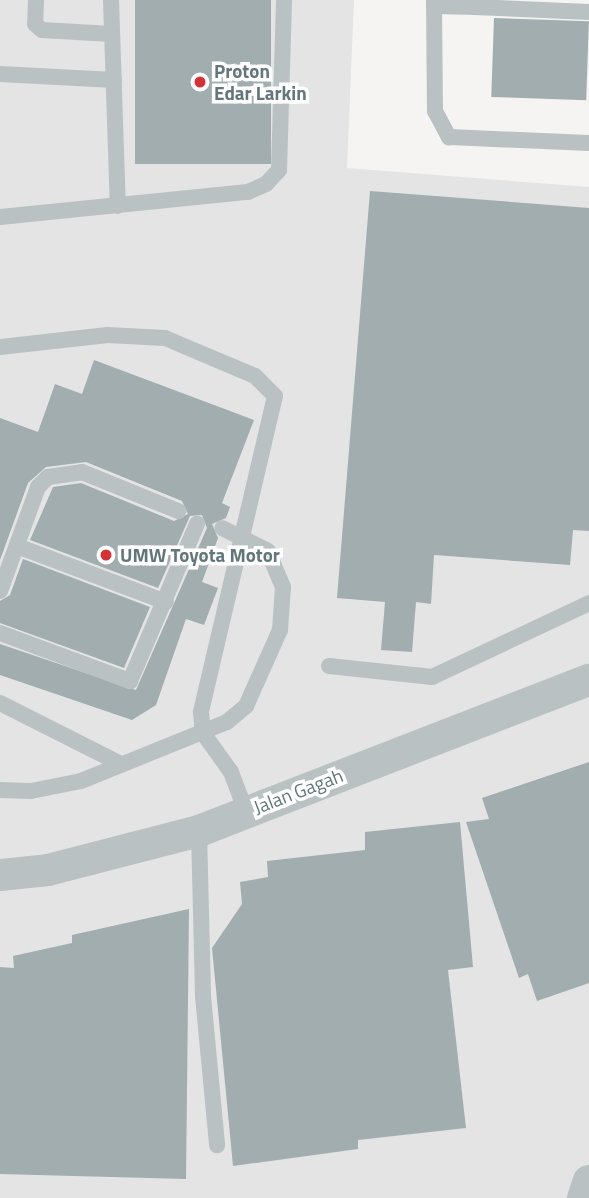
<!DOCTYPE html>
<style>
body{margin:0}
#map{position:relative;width:589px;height:1198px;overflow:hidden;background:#f5f4f2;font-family:"Titillium Web",sans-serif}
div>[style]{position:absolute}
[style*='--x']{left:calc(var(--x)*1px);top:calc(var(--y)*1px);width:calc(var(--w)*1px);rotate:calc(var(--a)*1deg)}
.built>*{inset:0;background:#e3e4e3}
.building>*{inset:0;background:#a2adaf;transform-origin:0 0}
.service>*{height:16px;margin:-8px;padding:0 8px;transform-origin:8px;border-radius:8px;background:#bac1c2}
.minor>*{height:32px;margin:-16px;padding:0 16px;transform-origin:16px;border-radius:16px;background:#bac1c2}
.dots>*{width:19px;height:19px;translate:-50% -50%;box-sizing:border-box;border:4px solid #fff;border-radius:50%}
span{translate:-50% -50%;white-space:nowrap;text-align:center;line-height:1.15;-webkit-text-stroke:7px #fff;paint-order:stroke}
.poi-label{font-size:19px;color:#63777b;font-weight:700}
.left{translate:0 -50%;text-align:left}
.street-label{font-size:19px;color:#63777b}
</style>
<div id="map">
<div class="built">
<i style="clip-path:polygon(0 0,354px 0,347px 168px,589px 187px,589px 1198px,0 1198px)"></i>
</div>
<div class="building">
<i style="left:135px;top:0;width:136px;height:164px"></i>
<i style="left:494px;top:18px;width:95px;height:79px;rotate:2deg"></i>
<i style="clip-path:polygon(370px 191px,589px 208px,589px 531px,573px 530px,570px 565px,434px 555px,431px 604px,416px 602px,412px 652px,381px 650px,385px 602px,337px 598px)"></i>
<i style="clip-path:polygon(94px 360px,254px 420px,222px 503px,230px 507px,226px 518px,212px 524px,218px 538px,202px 582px,218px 588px,204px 625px,186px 619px,156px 705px,132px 720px,0 675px,0 644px,136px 690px,207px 528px,202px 515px,190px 516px,158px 588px,30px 540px,53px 487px,81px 483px,174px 521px,188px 514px,182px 501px,86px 462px,46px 467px,28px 483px,0 560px,0 418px,38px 432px,55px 384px,82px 394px)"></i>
<i style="clip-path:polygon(23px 559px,150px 607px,124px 668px,0 623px,0 601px,10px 595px)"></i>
<i style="clip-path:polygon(589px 762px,589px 983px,537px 1001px,528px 974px,519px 978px,466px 822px,489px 819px,482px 798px)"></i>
<i style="clip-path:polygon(460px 822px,473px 967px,448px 970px,466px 1128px,358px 1140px,358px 1149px,233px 1166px,212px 948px,242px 904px,240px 882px,268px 877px,267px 861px,365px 850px,365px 832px)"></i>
<i style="clip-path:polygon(189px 909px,186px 1179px,0 1174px,0 967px,14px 968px,13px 956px,72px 943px,72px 935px)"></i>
</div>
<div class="service">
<i style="--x:36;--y:0;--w:24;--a:92"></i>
<i style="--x:35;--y:24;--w:9;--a:41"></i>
<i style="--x:42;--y:30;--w:69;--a:3.3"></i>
<i style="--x:111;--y:0;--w:206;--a:88.1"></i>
<i style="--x:434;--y:0;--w:111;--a:89.5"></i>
<i style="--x:435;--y:111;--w:30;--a:62"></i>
<i style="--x:449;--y:137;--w:140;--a:2.5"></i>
<i style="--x:434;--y:6;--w:41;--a:1.4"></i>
<i style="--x:475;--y:7;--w:7;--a:-90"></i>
<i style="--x:475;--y:7;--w:114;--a:2.5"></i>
<i style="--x:0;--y:74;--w:114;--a:3"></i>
<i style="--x:0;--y:217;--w:249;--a:-5.8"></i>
<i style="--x:248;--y:192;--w:20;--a:-24"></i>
<i style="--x:266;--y:184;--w:19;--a:-47"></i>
<i style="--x:279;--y:170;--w:170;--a:-88.3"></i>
<i style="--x:0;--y:347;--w:108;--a:-6.4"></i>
<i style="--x:107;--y:335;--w:58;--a:3"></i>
<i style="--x:165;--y:338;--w:98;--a:22.9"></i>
<i style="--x:255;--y:376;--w:28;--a:45"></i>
<i style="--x:275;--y:396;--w:325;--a:103.2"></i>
<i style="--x:201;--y:712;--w:21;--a:85"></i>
<i style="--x:203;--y:733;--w:48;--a:54.3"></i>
<i style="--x:231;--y:772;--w:43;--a:69.4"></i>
<i style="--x:17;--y:546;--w:159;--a:20.6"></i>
<i style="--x:0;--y:591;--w:111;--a:-69.9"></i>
<i style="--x:38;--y:487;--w:14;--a:-45"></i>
<i style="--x:48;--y:477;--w:34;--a:-8"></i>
<i style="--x:82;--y:472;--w:104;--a:22.1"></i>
<i style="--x:0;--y:633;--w:139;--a:20.3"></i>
<i style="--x:130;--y:681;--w:171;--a:-66.9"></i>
<i style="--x:329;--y:666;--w:104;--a:6.1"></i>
<i style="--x:432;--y:677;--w:174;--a:-25.2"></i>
<i style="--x:0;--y:703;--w:133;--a:26.8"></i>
<i style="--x:0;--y:790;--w:31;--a:2"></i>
<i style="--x:31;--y:791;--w:51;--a:-11.3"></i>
<i style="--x:81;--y:781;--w:157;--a:-22"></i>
<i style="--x:227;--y:722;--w:25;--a:-40"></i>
<i style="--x:246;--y:706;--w:83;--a:-65.9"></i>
<i style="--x:280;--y:630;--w:43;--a:-86"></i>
<i style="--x:283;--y:587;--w:39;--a:-113"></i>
<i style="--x:268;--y:551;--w:51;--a:-153.4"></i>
<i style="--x:199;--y:831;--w:165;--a:88.6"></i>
<i style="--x:203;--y:996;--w:150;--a:84.6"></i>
</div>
<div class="minor">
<i style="--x:0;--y:875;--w:48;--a:-5.9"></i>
<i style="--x:48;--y:870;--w:156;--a:-14.5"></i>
<i style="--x:199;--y:831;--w:418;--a:-21.2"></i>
<i style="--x:583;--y:1198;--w:18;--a:-71"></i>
</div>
<div class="dots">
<i style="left:200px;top:82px;background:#d43336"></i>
<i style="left:106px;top:555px;background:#d43336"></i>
</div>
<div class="poi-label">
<span class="left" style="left:214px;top:82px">Proton<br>Edar Larkin</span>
<span class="left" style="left:120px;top:555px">UMW Toyota Motor</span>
</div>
<div class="street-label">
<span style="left:298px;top:791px;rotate:-21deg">Jalan Gagah</span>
</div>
</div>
